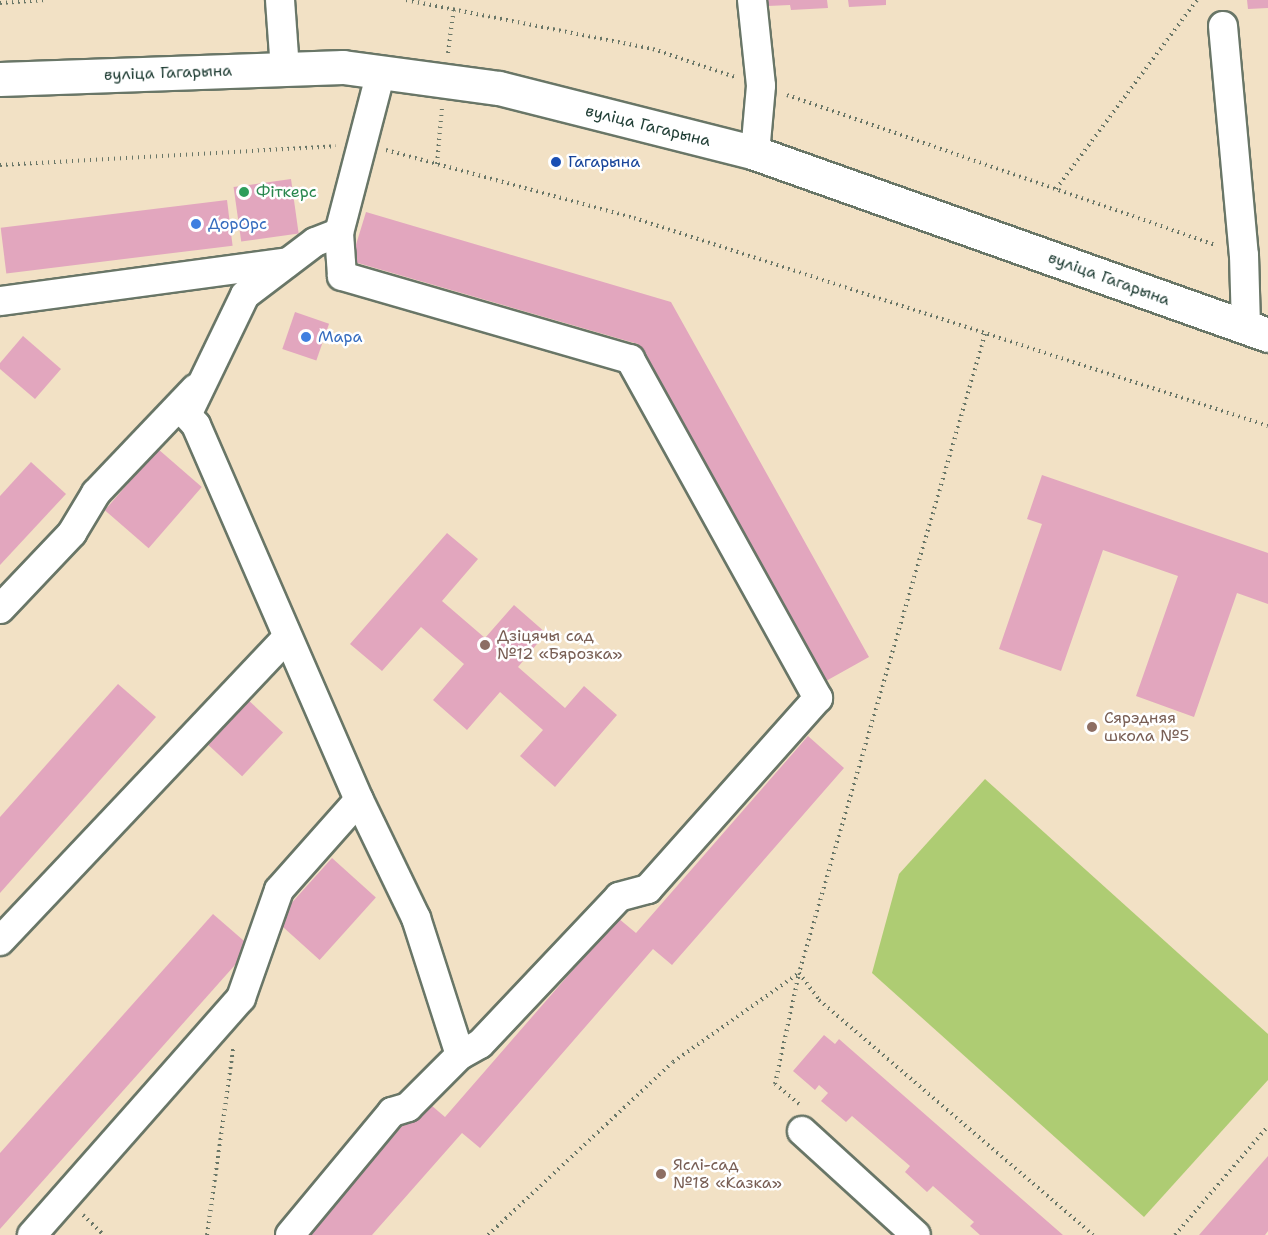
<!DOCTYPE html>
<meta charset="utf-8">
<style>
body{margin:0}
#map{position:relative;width:1268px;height:1235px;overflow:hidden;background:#f2e1c5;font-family:"Shantell Sans",sans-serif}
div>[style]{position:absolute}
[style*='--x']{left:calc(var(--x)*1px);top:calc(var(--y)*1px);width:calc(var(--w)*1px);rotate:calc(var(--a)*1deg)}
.green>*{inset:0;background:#aecc73}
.building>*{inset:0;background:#e2a6be;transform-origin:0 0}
.path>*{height:4px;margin-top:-2px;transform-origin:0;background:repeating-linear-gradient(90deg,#697667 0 1.5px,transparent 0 6px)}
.roads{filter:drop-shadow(2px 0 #697667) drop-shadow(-2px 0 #697667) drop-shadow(0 2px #697667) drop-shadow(0 -2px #697667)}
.minor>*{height:28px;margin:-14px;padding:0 14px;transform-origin:14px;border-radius:14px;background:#fff}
.major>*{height:33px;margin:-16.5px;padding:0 16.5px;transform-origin:16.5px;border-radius:16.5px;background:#fff}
.dots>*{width:16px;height:16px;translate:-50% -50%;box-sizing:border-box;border:3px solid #fff;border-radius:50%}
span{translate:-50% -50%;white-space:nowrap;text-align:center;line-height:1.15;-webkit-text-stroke:5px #fff;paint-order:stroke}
.street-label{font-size:16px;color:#1f3d34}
.transit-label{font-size:16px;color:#164399}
.left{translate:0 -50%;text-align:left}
.leisure-label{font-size:16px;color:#27864d}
.shop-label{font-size:16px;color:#366cbe}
.education-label{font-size:16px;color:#785e54}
</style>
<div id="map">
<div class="green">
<i style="clip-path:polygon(985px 779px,1268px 1034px,1268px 1080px,1144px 1217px,872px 973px,899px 874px)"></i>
</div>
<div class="building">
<i style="clip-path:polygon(767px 0,827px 0,828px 8px,791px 10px,790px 5px,768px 6px)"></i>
<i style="clip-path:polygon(848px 0,886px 0,886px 5px,849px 7px)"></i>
<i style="clip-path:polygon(1247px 0,1268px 0,1268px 8px,1248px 9px)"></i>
<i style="left:291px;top:179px;width:55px;height:58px;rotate:82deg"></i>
<i style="left:227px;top:200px;width:46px;height:228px;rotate:83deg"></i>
<i style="clip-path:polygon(366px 212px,671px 302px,869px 657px,826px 681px,638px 344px,351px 261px)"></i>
<i style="left:295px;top:312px;width:36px;height:39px;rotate:19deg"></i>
<i style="clip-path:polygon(23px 336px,61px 369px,35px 399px,0 369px,0 363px)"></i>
<i style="left:158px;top:449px;width:58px;height:81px;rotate:41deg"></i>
<i style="clip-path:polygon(31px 462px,66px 494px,0 565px,0 496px)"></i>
<i style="clip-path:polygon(1042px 475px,1268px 553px,1268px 604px,1237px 593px,1194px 717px,1136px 696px,1178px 576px,1103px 550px,1061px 671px,999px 649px,1042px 524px,1027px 519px)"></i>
<i style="clip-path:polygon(447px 533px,478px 559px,442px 601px,485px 638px,514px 605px,546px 633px,518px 667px,565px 708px,584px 686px,617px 715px,555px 787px,520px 756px,543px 730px,500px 692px,467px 730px,433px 700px,464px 664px,421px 627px,382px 671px,350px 644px)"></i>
<i style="clip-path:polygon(118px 684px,156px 717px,0 893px,0 817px)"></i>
<i style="left:245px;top:697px;width:52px;height:60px;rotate:43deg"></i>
<i style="clip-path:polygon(808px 736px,844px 768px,672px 965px,653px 949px,480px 1148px,462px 1133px,372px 1235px,307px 1235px,425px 1100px,445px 1117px,618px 918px,636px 933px)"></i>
<i style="left:332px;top:858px;width:59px;height:84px;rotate:42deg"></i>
<i style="clip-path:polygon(213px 914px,251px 947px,0 1229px,0 1153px)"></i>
<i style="clip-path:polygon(824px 1035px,835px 1044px,839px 1039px,1063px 1235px,980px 1235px,970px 1226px,974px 1222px,933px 1186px,927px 1192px,905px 1172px,910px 1166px,852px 1116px,846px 1122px,821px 1101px,828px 1093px,819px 1085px,815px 1090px,793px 1071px)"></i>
<i style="clip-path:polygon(1268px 1156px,1268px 1231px,1265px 1235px,1199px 1235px)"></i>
</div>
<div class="path">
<i style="--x:406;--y:0;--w:252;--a:11.2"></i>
<i style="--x:653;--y:49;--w:87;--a:18.9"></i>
<i style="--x:0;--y:3;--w:45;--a:-3.8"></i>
<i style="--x:448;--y:53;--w:46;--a:-82.6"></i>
<i style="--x:787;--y:95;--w:454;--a:19.3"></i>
<i style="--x:386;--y:150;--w:257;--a:15.3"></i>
<i style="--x:634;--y:218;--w:667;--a:18.16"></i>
<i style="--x:437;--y:164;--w:56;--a:-84.9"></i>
<i style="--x:0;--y:165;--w:336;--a:-3.2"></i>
<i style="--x:1056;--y:189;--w:236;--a:-53.3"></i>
<i style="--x:985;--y:334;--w:666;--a:106.23"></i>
<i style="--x:799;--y:973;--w:34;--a:53"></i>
<i style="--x:819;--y:1000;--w:361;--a:40.6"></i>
<i style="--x:799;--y:1104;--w:31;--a:-140"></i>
<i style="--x:775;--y:1084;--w:114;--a:-77.8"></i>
<i style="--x:83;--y:1215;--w:29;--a:44"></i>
<i style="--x:207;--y:1235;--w:188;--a:-82"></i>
<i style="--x:488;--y:1235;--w:253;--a:-43.1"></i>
<i style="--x:673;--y:1062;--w:154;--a:-35.2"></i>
<i style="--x:1175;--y:1235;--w:143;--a:-49.5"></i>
</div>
<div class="roads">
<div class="minor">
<i style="--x:280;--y:0;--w:69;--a:85.9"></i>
<i style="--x:752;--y:0;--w:86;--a:84"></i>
<i style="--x:761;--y:86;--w:67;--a:95.1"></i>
<i style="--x:1223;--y:26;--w:230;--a:84.8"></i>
<i style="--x:1244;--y:255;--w:73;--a:88.4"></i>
<i style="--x:339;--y:233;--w:43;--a:86"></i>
<i style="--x:342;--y:276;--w:300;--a:16.1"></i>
<i style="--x:630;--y:359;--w:388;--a:61"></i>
<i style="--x:818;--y:698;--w:256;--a:131.7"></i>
<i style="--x:648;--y:889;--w:30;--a:165"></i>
<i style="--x:619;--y:897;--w:202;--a:133.4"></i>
<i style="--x:480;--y:1044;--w:23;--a:151"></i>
<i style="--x:0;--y:301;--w:290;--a:-7.7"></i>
<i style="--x:0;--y:609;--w:105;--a:-46.5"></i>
<i style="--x:72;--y:533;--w:47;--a:-59"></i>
<i style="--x:96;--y:493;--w:144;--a:-46.4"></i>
<i style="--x:0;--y:941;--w:417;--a:-46.6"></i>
<i style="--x:802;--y:1131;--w:154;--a:42.4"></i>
<i style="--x:32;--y:1235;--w:316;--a:-48.6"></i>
<i style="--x:241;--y:998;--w:114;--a:-70.6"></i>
<i style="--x:279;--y:890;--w:120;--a:-48.4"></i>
<i style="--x:359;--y:800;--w:409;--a:-113.5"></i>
<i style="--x:196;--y:425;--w:13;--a:-132"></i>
<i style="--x:187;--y:415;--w:133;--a:-64.2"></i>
<i style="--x:245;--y:295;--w:88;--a:-37.1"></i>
<i style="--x:315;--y:242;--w:26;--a:-21"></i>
<i style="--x:339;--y:233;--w:166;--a:-75.4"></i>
<i style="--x:290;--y:1235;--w:160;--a:-50.3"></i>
<i style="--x:392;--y:1112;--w:17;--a:-17"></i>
<i style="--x:408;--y:1107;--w:74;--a:-45"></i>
<i style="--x:460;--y:1055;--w:144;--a:-107.8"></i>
<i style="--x:416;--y:918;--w:131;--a:-115.8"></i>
</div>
<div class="major">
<i style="--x:0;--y:79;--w:343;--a:-2"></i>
<i style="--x:343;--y:67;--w:157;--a:7.7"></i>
<i style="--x:499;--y:88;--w:264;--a:14.2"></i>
<i style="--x:755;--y:153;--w:544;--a:19.53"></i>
</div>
</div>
<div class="dots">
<i style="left:556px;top:162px;background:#1a4fb4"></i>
<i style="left:244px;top:192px;background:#2e9e5b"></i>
<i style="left:196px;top:224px;background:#3f7fe0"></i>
<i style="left:306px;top:337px;background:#3f7fe0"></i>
<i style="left:485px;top:645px;background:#8d6e63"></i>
<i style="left:1092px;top:727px;background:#8d6e63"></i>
<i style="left:661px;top:1174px;background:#8d6e63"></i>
</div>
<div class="street-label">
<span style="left:168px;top:73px;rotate:-2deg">вуліца Гагарына</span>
<span style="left:648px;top:126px;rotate:14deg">вуліца Гагарына</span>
<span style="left:1109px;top:279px;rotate:20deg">вуліца Гагарына</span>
</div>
<div class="transit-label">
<span class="left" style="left:568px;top:162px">Гагарына</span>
</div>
<div class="leisure-label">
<span class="left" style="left:256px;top:192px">Фіткерс</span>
</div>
<div class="shop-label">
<span class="left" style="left:208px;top:224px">ДорОрс</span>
<span class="left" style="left:318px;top:337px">Мара</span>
</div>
<div class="education-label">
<span class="left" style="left:497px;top:645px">Дзіцячы сад<br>№12 «Бярозка»</span>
<span class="left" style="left:1104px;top:727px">Сярэдняя<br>школа №5</span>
<span class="left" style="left:673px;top:1174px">Яслі-сад<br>№18 «Казка»</span>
</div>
</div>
